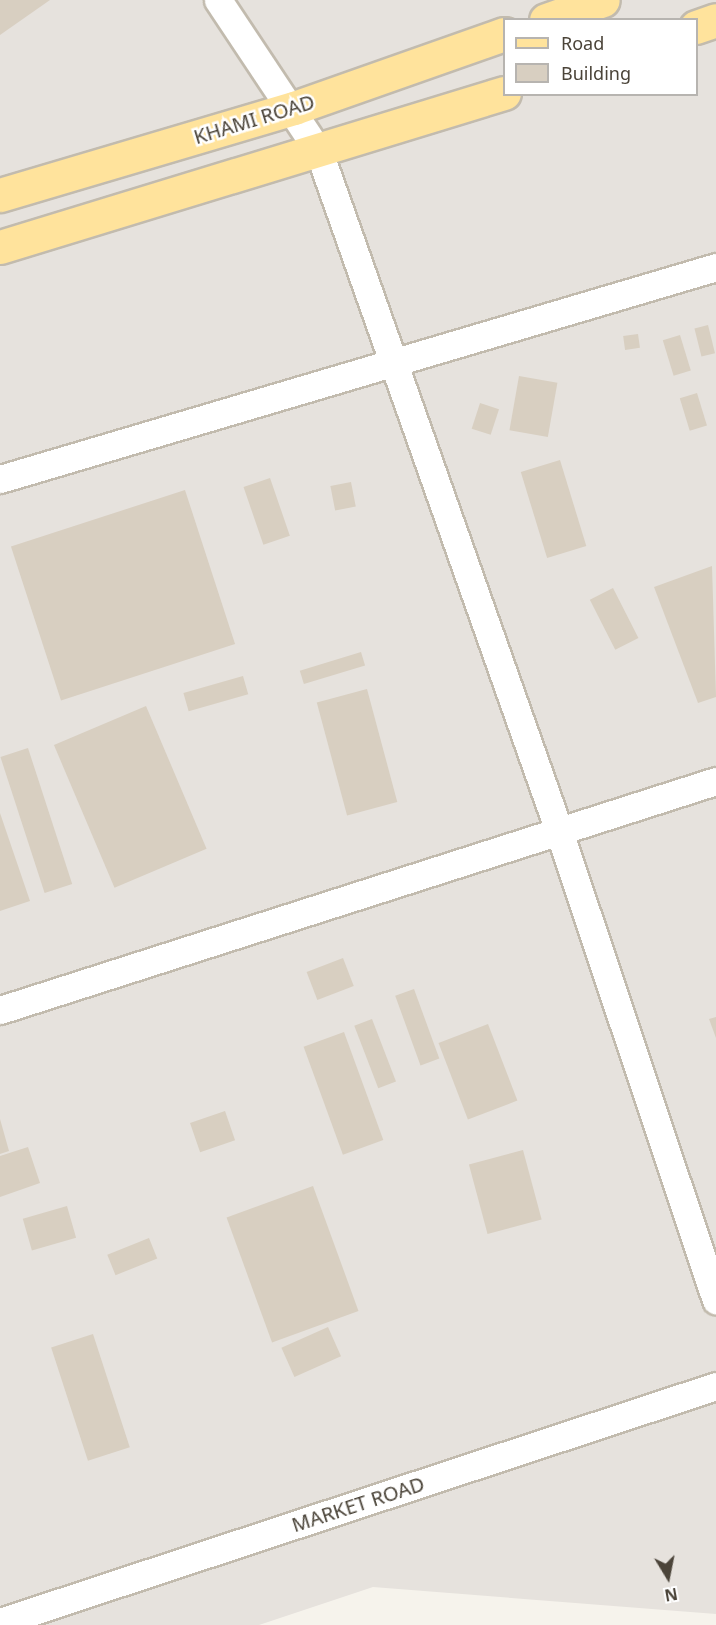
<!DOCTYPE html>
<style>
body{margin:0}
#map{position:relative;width:716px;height:1625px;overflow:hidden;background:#f6f3ec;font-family:"Noto Sans",sans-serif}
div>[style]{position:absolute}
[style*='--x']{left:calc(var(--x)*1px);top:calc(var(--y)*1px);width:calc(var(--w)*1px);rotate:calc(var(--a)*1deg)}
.industrial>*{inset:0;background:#e6e2dd}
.building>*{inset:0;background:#d8cfc1;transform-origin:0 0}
.roads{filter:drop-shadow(2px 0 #c2bbae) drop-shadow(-2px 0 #c2bbae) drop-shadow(0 2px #c2bbae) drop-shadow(0 -2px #c2bbae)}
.minor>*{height:27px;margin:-13.5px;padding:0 13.5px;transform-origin:13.5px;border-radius:13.5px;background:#fff}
.major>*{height:33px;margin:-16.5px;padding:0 16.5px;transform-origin:16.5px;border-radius:16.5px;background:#ffe39c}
span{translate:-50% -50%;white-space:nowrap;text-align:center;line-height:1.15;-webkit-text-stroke:5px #fff;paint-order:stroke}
.street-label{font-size:20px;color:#4b4439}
.legend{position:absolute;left:503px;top:18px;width:195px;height:78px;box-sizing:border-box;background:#fff;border:2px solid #b7b4b0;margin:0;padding:8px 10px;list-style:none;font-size:18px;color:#4b4439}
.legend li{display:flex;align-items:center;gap:12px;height:30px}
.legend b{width:30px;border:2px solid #b7b4b0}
.north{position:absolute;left:638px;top:1547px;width:60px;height:60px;-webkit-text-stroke:4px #fff;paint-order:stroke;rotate:170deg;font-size:16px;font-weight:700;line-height:24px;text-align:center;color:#4b4439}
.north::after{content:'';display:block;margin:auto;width:21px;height:27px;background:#4b4439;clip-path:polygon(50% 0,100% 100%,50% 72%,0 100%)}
</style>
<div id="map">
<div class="industrial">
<i style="clip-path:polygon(evenodd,0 0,716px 0,716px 1614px,373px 1587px,259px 1625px,0 1625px,0 0,504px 20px,696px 20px,696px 94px,504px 94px,504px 20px)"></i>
</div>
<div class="building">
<i style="clip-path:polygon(0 0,50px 0,0 35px)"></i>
<i style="left:708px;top:325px;width:29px;height:14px;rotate:76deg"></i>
<i style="left:638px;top:334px;width:14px;height:15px;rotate:82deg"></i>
<i style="left:680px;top:335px;width:37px;height:18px;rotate:73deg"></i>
<i style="left:519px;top:376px;width:39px;height:55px;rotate:10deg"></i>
<i style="left:697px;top:393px;width:34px;height:18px;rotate:73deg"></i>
<i style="left:480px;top:403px;width:20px;height:27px;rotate:18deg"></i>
<i style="left:560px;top:460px;width:90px;height:41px;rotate:73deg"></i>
<i style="left:270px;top:478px;width:61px;height:28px;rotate:71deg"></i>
<i style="left:351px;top:482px;width:25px;height:21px;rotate:79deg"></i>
<i style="left:185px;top:490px;width:162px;height:183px;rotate:72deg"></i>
<i style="clip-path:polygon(712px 566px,716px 697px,698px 703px,654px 587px)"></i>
<i style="left:613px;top:588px;width:56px;height:26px;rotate:63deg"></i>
<i style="left:361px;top:652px;width:14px;height:64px;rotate:73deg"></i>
<i style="left:243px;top:676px;width:19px;height:62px;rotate:74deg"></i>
<i style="left:367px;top:689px;width:117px;height:52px;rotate:75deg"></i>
<i style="left:146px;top:706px;width:155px;height:100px;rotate:67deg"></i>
<i style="left:28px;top:748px;width:143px;height:29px;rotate:72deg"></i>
<i style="clip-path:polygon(0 813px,30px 901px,0 911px)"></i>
<i style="left:343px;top:958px;width:30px;height:39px;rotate:69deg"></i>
<i style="left:414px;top:989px;width:74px;height:20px;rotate:70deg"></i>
<i style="clip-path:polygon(716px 1017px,716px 1038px,709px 1019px)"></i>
<i style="left:372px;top:1019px;width:67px;height:19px;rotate:69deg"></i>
<i style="left:488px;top:1024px;width:82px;height:53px;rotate:69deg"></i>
<i style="left:344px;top:1032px;width:115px;height:43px;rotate:70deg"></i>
<i style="left:225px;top:1111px;width:31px;height:37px;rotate:71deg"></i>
<i style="clip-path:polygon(0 1119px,9px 1151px,0 1154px)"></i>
<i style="clip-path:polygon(28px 1147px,40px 1183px,0 1197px,0 1156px)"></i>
<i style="left:523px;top:1150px;width:72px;height:56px;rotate:75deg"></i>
<i style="left:313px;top:1186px;width:133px;height:92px;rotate:70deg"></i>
<i style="left:67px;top:1206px;width:33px;height:46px;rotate:74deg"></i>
<i style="left:149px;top:1238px;width:22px;height:45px;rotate:68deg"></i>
<i style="left:328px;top:1327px;width:32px;height:51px;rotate:66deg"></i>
<i style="left:93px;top:1334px;width:119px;height:44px;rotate:72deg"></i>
</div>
<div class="roads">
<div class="minor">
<i style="--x:218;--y:0;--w:182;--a:56.4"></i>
<i style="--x:319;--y:152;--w:720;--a:70.53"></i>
<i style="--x:559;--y:831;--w:495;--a:71.5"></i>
<i style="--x:0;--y:479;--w:747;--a:-16.49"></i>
<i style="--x:0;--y:1010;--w:752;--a:-17.74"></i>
<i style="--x:0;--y:1622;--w:754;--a:-18.24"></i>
</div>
<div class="major">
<i style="--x:546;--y:20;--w:60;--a:-19.3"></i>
<i style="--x:696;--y:27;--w:21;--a:-19"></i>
<i style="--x:0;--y:195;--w:307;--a:-16.5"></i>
<i style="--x:294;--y:108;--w:223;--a:-19.4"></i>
<i style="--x:0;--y:247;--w:527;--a:-16.99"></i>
</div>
</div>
<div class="street-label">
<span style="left:254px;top:119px;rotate:-17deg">KHAMI ROAD</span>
<span style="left:358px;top:1504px;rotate:-18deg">MARKET ROAD</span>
</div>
<ul class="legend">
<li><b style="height:8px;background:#ffe39c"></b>Road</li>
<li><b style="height:16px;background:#d8cfc1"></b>Building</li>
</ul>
<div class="north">N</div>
</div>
